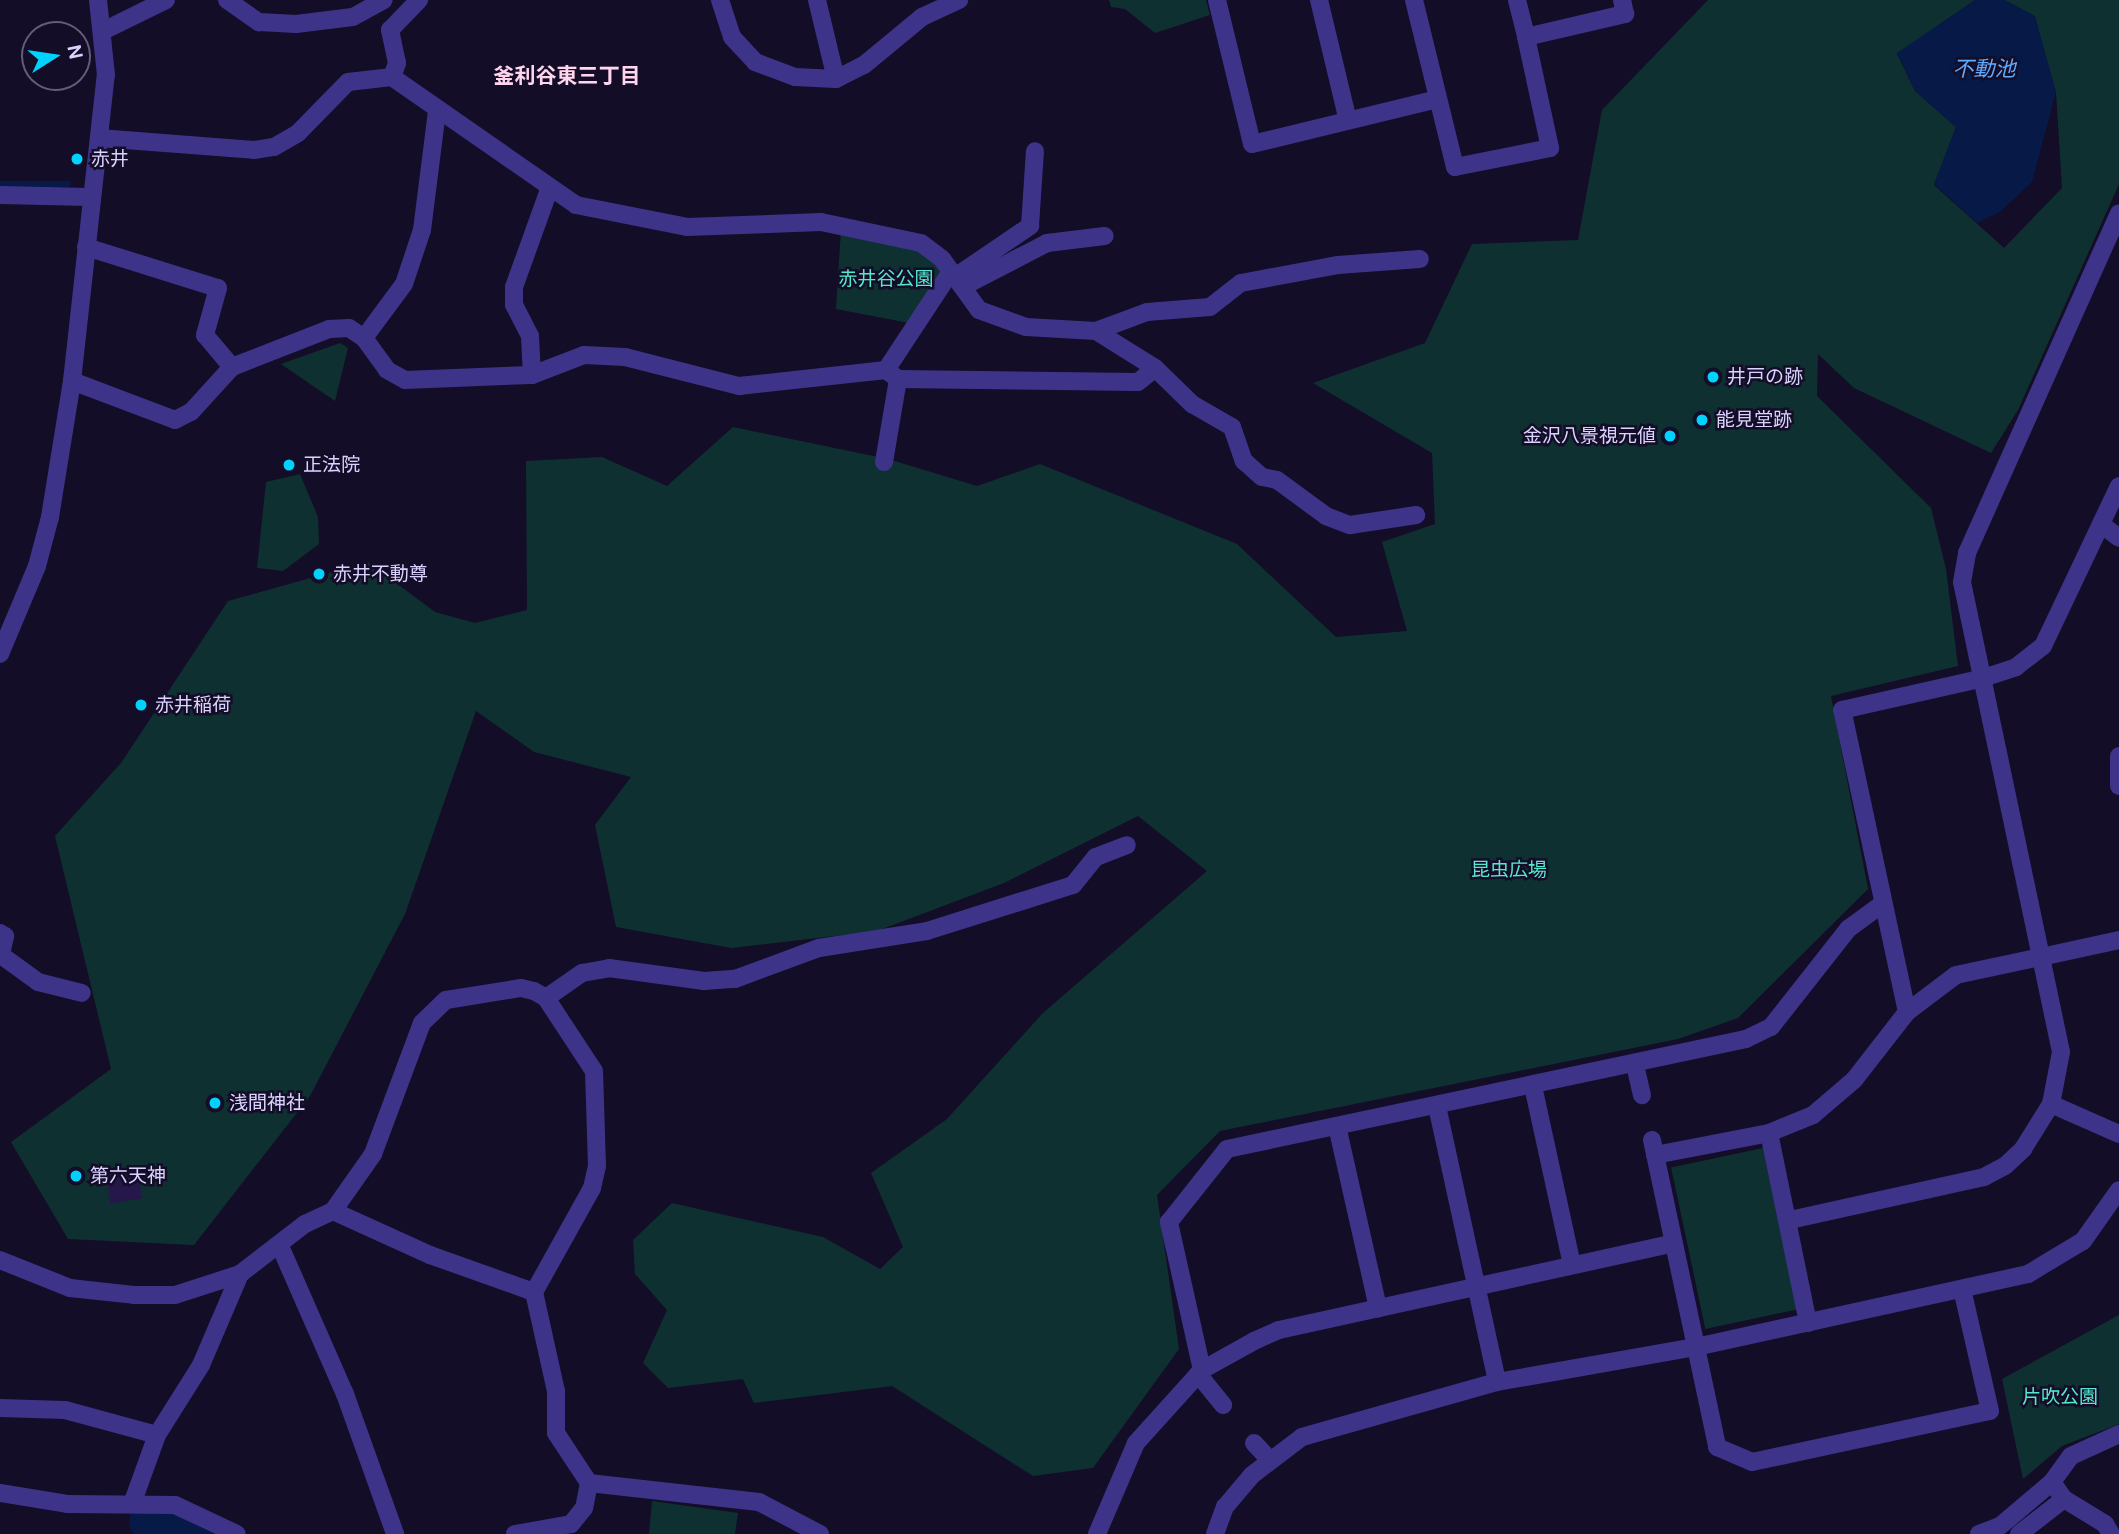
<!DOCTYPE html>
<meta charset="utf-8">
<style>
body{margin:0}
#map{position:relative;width:2119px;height:1534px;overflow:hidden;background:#130d27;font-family:"DM Sans","Noto Sans JP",sans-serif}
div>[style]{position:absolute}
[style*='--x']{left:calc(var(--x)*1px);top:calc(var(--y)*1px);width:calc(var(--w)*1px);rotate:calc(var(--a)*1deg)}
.green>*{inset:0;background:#0f3031;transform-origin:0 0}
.water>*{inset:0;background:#061947}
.stream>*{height:6px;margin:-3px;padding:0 3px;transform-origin:3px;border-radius:3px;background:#061947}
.river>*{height:35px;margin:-17.5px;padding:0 17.5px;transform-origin:17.5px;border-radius:17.5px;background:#061947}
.building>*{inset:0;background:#251749;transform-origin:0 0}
.minor>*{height:18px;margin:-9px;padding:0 9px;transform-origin:9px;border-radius:9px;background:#3d348a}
.dots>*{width:19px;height:19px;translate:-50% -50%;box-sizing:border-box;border:4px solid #130d27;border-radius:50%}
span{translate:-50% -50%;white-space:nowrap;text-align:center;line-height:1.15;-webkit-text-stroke:5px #130d27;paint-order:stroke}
.poi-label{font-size:19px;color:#dbd3ff}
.left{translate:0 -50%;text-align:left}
.right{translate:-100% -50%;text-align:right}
.park-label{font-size:19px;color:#54e9cf}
.water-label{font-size:21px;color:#61abff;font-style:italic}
.neighbourhood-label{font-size:21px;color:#ffd5ed;font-weight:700}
.north{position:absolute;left:21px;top:21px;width:70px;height:70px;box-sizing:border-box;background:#130d27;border:2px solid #635c7d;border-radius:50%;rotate:78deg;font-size:19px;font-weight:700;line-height:28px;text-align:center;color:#dbd3ff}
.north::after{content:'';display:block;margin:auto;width:24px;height:32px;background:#00d2fe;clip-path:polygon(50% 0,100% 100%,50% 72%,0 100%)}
</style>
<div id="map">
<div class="green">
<i style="clip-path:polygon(1109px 0,1206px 0,1210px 15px,1155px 33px,1125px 9px,1111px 7px)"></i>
<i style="clip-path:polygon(1708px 0,1975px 0,1897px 54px,1915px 91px,1956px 127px,1934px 185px,2004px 248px,2062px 188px,2056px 92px,2001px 0,2119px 0,2119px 184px,2018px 410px,1991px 453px,1854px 388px,1818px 354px,1817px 396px,1931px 508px,1946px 569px,1958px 666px,1831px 696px,1868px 889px,1738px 1018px,1678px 1039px,1220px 1131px,1157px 1195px,1179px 1349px,1093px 1468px,1033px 1476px,892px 1386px,754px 1403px,743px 1379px,668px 1388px,643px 1363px,667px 1310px,635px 1274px,633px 1240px,672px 1203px,823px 1237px,880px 1269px,903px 1247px,871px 1173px,947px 1119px,1043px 1013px,1207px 871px,1138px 816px,1004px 883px,877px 931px,731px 948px,616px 927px,595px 825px,631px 777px,534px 752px,476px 711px,405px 914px,310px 1096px,194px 1245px,68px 1239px,11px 1142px,111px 1069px,55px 836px,121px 763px,228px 601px,368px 562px,435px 612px,475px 623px,527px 610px,526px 461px,602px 457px,667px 486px,733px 427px,888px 459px,977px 486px,1040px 464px,1237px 544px,1336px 637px,1407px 631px,1382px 542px,1435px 524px,1432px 453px,1313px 383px,1425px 343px,1472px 244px,1578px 240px,1602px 110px)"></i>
<i style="clip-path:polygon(841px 229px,915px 245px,944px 272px,909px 323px,836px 309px)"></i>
<i style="clip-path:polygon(340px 343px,348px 348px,335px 401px,281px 364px)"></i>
<i style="clip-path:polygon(300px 474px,318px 517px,319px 544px,283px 571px,257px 568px,266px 482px)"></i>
<i style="left:1763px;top:1148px;width:165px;height:94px;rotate:78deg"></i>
<i style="clip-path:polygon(2119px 1315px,2119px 1424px,2062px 1446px,2023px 1479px,2002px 1379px)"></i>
<i style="clip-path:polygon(652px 1501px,738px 1513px,735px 1534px,649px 1534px)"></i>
</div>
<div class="water">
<i style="clip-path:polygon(1975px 0,2005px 0,2035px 16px,2056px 92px,2032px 182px,2000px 212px,1977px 223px,1934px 184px,1956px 127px,1915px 91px,1897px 53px)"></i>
</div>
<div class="stream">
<i style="--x:0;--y:184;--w:68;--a:0"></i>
</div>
<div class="river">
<i style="--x:146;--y:1521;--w:25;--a:2"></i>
<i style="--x:171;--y:1522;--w:39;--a:18"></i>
</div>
<div class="building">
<i style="left:138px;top:1171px;width:28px;height:32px;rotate:82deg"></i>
</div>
<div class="minor">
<i style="--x:227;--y:0;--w:39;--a:35"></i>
<i style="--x:259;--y:22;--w:37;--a:3"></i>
<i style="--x:296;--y:24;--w:57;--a:-7"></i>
<i style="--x:353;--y:17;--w:35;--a:-29"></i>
<i style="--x:720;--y:0;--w:39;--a:72"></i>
<i style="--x:732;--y:37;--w:34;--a:47"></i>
<i style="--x:755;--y:62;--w:43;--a:20.6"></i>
<i style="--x:795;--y:77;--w:41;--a:2.8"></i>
<i style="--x:836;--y:79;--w:31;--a:-27"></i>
<i style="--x:864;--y:65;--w:75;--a:-39.6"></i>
<i style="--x:922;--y:17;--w:41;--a:-24.7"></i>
<i style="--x:817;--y:0;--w:81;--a:76.5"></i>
<i style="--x:1217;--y:0;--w:148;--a:76.3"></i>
<i style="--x:1252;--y:144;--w:191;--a:-13.6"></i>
<i style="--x:1319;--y:0;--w:124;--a:76.5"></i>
<i style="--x:1414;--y:0;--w:172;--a:76.2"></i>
<i style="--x:1455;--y:167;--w:97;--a:-11.3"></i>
<i style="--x:1550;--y:148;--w:114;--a:-102.2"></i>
<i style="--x:1526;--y:37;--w:102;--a:-13.1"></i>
<i style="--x:1625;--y:14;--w:14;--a:-102"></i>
<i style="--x:1517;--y:0;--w:38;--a:76"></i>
<i style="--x:103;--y:31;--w:70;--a:-26.2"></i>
<i style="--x:392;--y:77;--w:15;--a:-70"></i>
<i style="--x:397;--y:63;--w:34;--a:-102"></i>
<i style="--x:390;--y:30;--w:42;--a:-46"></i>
<i style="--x:99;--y:138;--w:155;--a:4.4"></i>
<i style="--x:254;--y:150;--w:20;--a:-9"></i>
<i style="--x:274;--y:147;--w:28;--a:-30"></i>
<i style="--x:298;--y:133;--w:71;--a:-45.6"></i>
<i style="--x:348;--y:82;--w:44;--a:-6.5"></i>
<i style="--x:392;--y:77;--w:224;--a:34.8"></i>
<i style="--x:576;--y:205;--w:113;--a:11.2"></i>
<i style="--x:687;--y:227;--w:134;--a:-2.1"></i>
<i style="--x:821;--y:222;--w:102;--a:11.9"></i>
<i style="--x:921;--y:243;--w:26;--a:37"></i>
<i style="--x:942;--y:259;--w:63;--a:54"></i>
<i style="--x:979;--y:310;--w:50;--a:19.9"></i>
<i style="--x:1026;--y:327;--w:70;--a:3.3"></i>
<i style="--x:1096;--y:331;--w:54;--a:-20.4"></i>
<i style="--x:1147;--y:312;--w:63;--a:-4.5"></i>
<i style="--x:1210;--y:307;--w:39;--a:-38"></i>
<i style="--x:1241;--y:283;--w:99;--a:-10.5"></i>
<i style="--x:1338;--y:265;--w:82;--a:-4.2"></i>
<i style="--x:0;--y:195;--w:89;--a:1.3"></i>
<i style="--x:86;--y:247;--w:138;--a:17.3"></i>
<i style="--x:218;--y:288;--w:49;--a:105.5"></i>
<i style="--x:205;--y:335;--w:42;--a:49.8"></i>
<i style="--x:955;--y:277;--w:91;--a:-34.2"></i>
<i style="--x:1030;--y:226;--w:75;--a:-86.2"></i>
<i style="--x:964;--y:286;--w:93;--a:-27.4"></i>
<i style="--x:1047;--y:243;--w:58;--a:-6.9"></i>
<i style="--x:1096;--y:331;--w:70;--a:32.1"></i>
<i style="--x:364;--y:338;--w:67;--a:-53.5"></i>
<i style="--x:404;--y:284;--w:57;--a:-71.6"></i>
<i style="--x:422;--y:230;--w:120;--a:-82.8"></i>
<i style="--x:886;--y:370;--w:116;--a:-56.6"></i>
<i style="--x:532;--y:375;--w:39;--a:-93"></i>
<i style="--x:530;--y:336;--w:35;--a:-117"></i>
<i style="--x:514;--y:305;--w:18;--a:-90"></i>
<i style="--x:514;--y:287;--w:103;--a:-70.2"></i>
<i style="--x:72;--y:381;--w:110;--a:20.7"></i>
<i style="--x:175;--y:420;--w:18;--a:-27"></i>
<i style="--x:191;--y:412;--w:61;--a:-47.7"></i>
<i style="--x:232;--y:367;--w:104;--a:-21.4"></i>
<i style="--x:329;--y:329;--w:20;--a:-3"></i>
<i style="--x:349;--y:328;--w:18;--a:34"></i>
<i style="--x:364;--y:338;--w:39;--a:54"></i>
<i style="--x:387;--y:370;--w:21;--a:29"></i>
<i style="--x:405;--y:380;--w:127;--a:-2.3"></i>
<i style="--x:532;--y:375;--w:56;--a:-21"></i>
<i style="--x:584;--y:355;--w:41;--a:2.8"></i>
<i style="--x:625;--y:357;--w:118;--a:14.3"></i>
<i style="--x:739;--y:386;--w:148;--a:-6.2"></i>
<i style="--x:886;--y:370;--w:15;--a:37"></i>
<i style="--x:898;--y:379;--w:240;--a:0.7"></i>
<i style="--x:1138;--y:382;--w:22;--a:-39"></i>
<i style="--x:1155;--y:368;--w:52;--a:44.2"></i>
<i style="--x:1192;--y:404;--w:46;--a:29.9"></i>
<i style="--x:1232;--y:427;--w:36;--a:71"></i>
<i style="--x:1244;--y:461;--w:24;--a:42"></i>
<i style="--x:1262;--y:477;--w:15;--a:11"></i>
<i style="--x:1277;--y:480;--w:61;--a:36.3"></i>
<i style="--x:1326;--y:516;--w:26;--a:21"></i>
<i style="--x:1350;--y:525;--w:67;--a:-8.6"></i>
<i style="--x:884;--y:462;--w:84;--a:-80.4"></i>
<i style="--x:2102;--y:525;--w:21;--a:37"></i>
<i style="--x:0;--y:654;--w:95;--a:-67.2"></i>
<i style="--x:37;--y:566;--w:51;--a:-75.1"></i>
<i style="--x:50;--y:517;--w:138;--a:-80.8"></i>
<i style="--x:72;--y:381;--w:308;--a:-83.7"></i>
<i style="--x:106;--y:75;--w:75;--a:-96.1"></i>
<i style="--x:2119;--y:756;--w:30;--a:90"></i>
<i style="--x:0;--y:933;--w:6;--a:31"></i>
<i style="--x:5;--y:936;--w:19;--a:102"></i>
<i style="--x:1;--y:955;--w:46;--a:36.1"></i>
<i style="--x:38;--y:982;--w:45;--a:14"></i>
<i style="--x:546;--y:998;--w:44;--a:-34.8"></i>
<i style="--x:582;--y:973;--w:27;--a:-10"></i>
<i style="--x:609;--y:968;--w:96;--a:7.8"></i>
<i style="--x:704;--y:981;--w:31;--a:-4"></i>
<i style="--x:735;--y:979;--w:90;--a:-20.3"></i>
<i style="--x:819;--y:948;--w:109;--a:-8.9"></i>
<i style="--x:927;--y:931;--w:153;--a:-17.5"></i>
<i style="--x:1073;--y:885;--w:36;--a:-51"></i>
<i style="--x:1096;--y:857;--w:33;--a:-21"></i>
<i style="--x:1907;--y:1012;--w:309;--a:-102.1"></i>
<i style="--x:1842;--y:710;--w:141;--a:-12.7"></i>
<i style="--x:1980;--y:679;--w:38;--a:-18"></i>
<i style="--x:2016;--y:667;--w:34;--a:-38"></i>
<i style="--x:2043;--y:646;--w:177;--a:-64.6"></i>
<i style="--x:1635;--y:1065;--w:31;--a:77"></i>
<i style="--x:1533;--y:1086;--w:183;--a:77.7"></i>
<i style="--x:2051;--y:1104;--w:74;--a:23.8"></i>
<i style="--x:1437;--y:1106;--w:282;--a:77.7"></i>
<i style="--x:1337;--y:1126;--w:187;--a:77.3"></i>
<i style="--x:1769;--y:1133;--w:194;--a:78.4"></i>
<i style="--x:1652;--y:1140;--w:314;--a:78"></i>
<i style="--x:1717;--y:1447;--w:38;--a:23"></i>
<i style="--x:1752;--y:1462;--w:243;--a:-12.1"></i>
<i style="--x:1990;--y:1411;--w:125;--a:-102.9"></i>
<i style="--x:1655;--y:1155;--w:116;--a:-10.9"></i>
<i style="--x:1769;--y:1133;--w:48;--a:-22.2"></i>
<i style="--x:1813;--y:1115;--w:54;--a:-40.5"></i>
<i style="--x:1854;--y:1080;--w:86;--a:-52.1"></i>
<i style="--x:1907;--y:1012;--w:61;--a:-37.1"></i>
<i style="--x:1956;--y:975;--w:87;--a:-12"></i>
<i style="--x:2041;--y:957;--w:383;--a:-101.9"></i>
<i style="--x:1962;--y:582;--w:29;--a:-80"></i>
<i style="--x:1967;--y:553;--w:372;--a:-65.9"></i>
<i style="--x:333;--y:1211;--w:107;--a:24.4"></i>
<i style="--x:430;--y:1255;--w:110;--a:19.6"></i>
<i style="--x:1790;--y:1220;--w:199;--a:-12.5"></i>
<i style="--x:1984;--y:1177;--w:24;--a:-28"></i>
<i style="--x:2005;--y:1166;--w:25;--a:-43"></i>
<i style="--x:2023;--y:1149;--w:53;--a:-58.1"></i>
<i style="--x:2051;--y:1104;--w:53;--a:-79.1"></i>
<i style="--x:2061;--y:1052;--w:97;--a:-101.9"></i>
<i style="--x:2041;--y:957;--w:80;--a:-12.3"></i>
<i style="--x:280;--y:1246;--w:162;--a:66.3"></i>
<i style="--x:345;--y:1394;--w:149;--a:70.3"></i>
<i style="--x:0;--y:1260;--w:75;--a:21.8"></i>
<i style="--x:70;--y:1288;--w:64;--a:6.2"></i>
<i style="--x:134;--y:1295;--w:41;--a:0"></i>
<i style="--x:175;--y:1295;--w:68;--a:-17.9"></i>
<i style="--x:240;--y:1274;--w:82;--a:-37.6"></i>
<i style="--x:305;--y:1224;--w:31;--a:-25"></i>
<i style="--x:333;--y:1211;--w:70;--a:-54.9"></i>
<i style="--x:373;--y:1154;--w:140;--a:-69.5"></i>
<i style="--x:422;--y:1023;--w:33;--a:-44"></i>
<i style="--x:446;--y:1000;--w:76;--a:-9.1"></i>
<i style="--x:521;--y:988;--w:13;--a:13"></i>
<i style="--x:534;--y:991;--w:14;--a:30"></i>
<i style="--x:546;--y:998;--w:87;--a:56.7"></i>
<i style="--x:594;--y:1071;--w:95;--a:88.2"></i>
<i style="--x:597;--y:1166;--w:23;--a:103"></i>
<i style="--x:592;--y:1188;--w:119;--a:119.1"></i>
<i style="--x:534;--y:1292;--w:101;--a:77.5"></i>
<i style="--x:556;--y:1391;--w:42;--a:90"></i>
<i style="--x:556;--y:1433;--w:60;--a:56.6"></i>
<i style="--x:589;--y:1483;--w:25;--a:101"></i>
<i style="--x:584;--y:1508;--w:21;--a:129"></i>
<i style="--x:571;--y:1524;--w:57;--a:169.9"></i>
<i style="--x:1202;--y:1370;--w:152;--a:-102.6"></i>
<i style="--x:1169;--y:1222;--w:93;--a:-51.5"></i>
<i style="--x:1227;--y:1149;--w:531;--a:-11.97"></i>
<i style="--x:1746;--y:1039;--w:28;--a:-26"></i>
<i style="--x:1771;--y:1027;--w:125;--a:-51.8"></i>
<i style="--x:1848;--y:929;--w:42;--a:-36.3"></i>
<i style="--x:1198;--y:1374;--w:40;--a:51"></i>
<i style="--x:0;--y:1408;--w:65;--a:1.8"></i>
<i style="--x:65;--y:1410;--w:95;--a:15.2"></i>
<i style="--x:1254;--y:1443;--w:22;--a:47"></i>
<i style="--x:2052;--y:1482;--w:21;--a:55"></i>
<i style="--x:2064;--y:1499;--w:48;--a:31.4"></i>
<i style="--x:2105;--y:1524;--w:12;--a:59"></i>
<i style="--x:589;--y:1483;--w:171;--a:6.4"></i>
<i style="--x:759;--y:1502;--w:69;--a:27.7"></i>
<i style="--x:0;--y:1493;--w:68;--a:9.3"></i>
<i style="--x:67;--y:1504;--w:108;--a:0.5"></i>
<i style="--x:175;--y:1505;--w:68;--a:25.1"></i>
<i style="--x:132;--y:1504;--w:73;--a:-70.1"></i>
<i style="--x:157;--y:1435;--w:83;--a:-57.8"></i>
<i style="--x:201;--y:1365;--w:99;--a:-66.8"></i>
<i style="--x:1097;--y:1534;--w:99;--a:-66.8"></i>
<i style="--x:1136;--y:1443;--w:98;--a:-47.9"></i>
<i style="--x:1202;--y:1370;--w:60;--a:-29.1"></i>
<i style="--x:1254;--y:1341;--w:27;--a:-24"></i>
<i style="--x:1279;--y:1330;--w:404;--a:-12.4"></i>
<i style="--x:1215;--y:1534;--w:29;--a:-70"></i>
<i style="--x:1225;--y:1507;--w:42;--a:-49.8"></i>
<i style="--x:1252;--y:1475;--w:63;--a:-37.2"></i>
<i style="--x:1302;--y:1437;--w:203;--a:-15.8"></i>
<i style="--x:1497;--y:1382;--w:202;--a:-10"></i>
<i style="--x:1696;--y:1347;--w:340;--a:-12.4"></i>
<i style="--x:2028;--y:1274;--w:64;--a:-31"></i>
<i style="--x:2083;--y:1241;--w:62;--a:-54.8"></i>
<i style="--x:1979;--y:1534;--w:22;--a:-21"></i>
<i style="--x:2000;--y:1526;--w:68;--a:-40.2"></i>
<i style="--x:2052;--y:1482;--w:32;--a:-54"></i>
<i style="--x:2071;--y:1456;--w:53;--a:-24.6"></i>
<i style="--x:2019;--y:1534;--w:57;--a:-37.9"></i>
</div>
<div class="dots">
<i style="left:77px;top:159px;background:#00d2fe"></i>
<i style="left:1713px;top:377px;background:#00d2fe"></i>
<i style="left:1702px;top:420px;background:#00d2fe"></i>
<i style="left:1670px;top:436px;background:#00d2fe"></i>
<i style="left:289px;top:465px;background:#00d2fe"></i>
<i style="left:319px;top:574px;background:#00d2fe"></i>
<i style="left:141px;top:705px;background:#00d2fe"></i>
<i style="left:215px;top:1103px;background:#00d2fe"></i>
<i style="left:76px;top:1176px;background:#00d2fe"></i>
</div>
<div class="poi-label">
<span class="left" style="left:91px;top:159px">赤井</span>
<span class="left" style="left:1727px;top:377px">井戸の跡</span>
<span class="left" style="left:1716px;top:420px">能見堂跡</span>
<span class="right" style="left:1656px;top:436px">金沢八景視元値</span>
<span class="left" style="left:303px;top:465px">正法院</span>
<span class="left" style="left:333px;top:574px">赤井不動尊</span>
<span class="left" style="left:155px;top:705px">赤井稲荷</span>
<span class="left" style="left:229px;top:1103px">浅間神社</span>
<span class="left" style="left:90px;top:1176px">第六天神</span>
</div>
<div class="park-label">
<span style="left:886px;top:279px">赤井谷公園</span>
<span style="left:1509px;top:870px">昆虫広場</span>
<span style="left:2060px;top:1397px">片吹公園</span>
</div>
<div class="water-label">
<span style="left:1984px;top:69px">不動池</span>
</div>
<div class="neighbourhood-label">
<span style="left:567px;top:76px">釜利谷東三丁目</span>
</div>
<div class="north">N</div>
</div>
